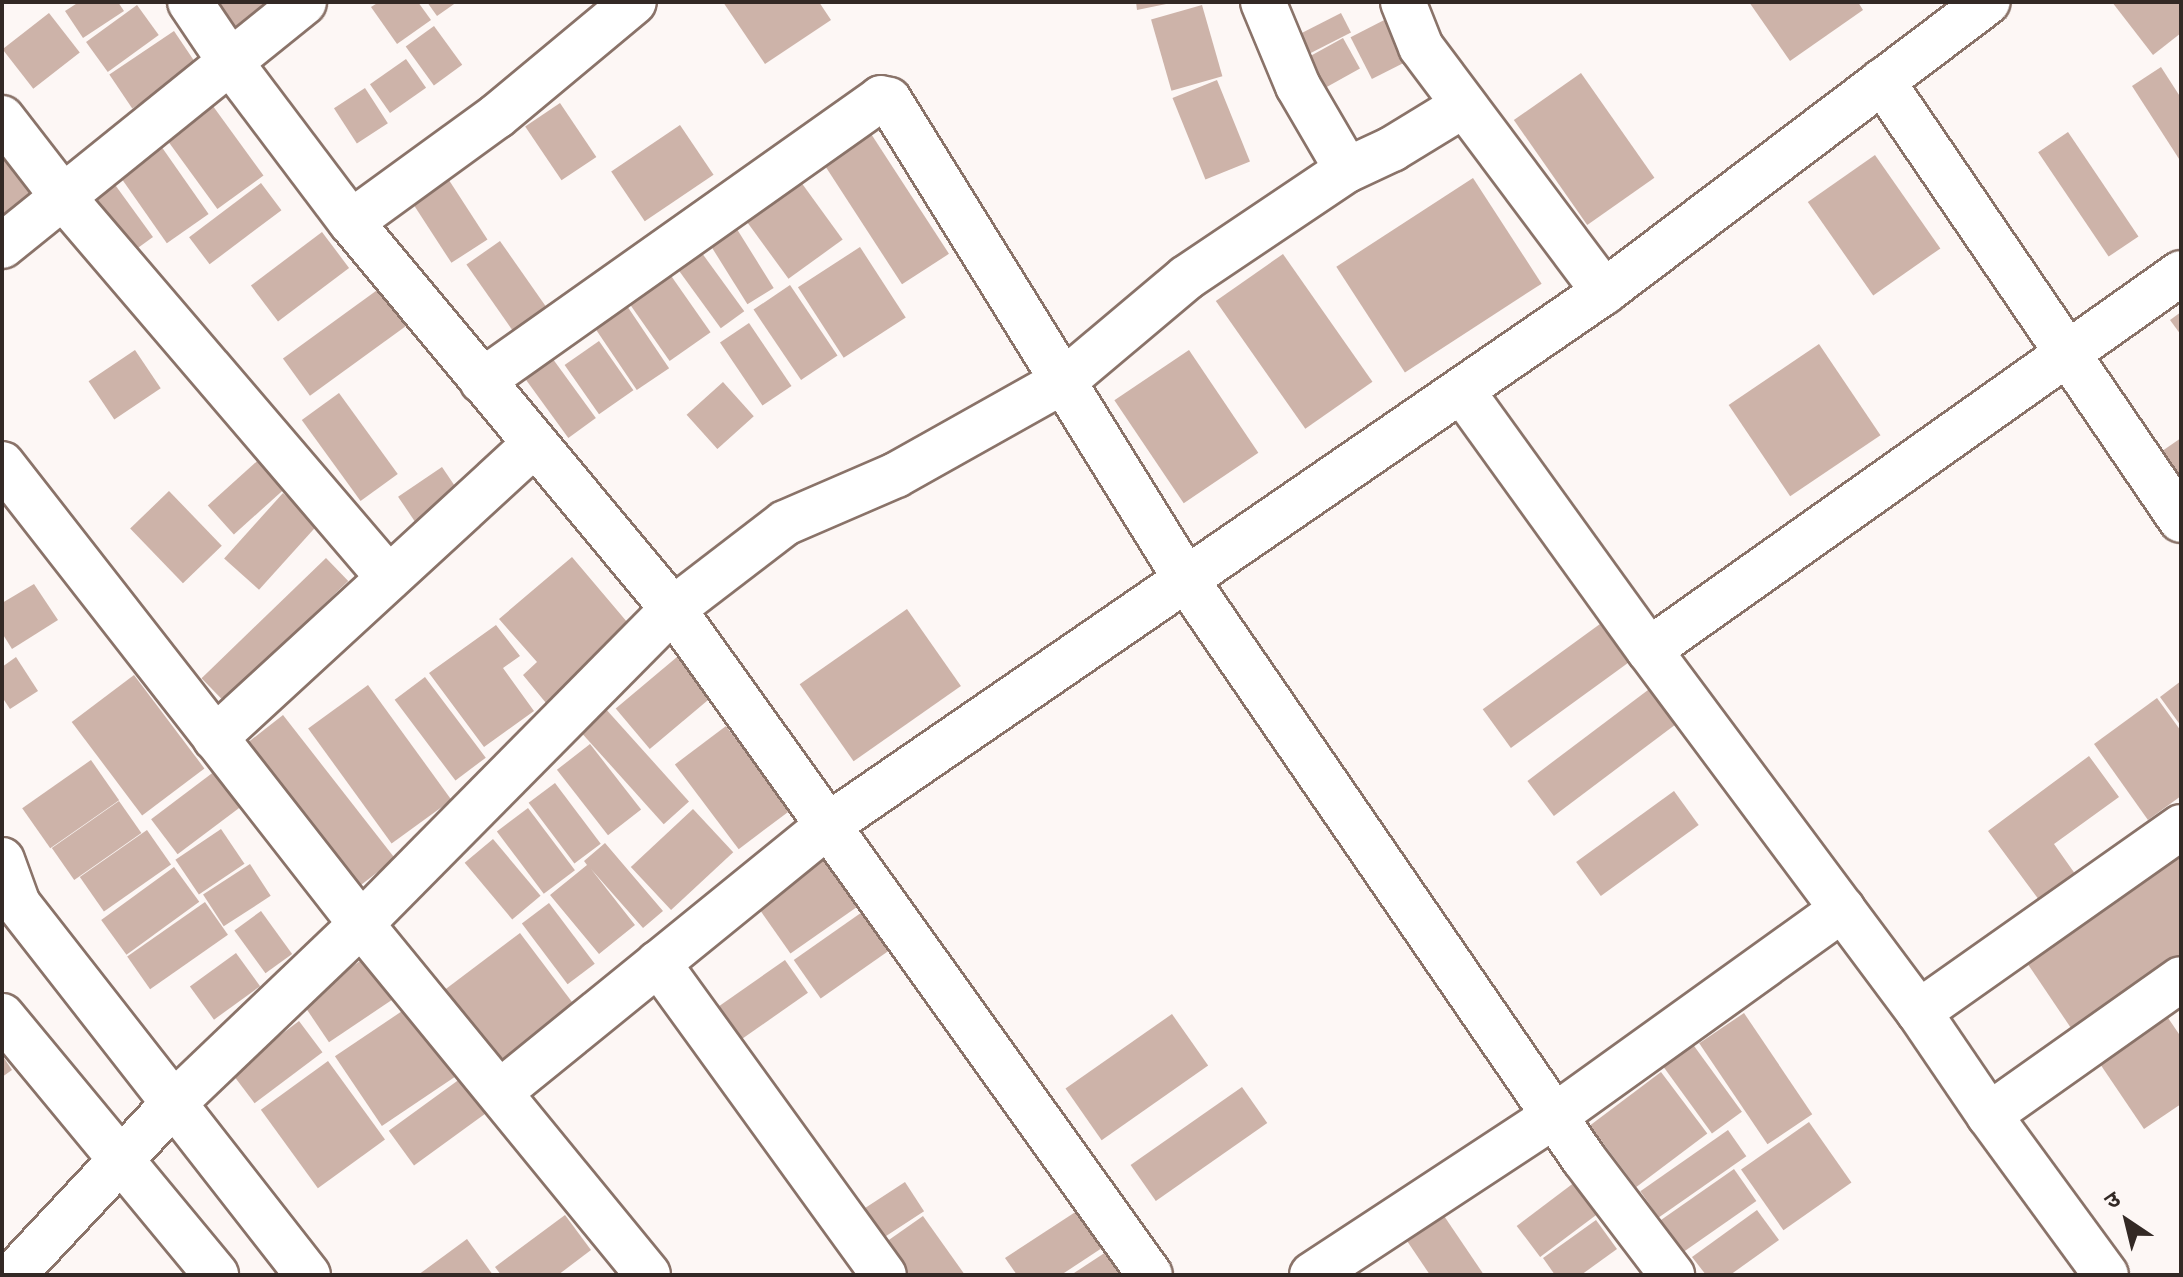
<!DOCTYPE html>
<meta charset="utf-8">
<style>
body{margin:0}
#map{position:relative;width:2183px;height:1277px;overflow:hidden;background:#fdf7f5;font-family:"Sofia Sans Condensed","Noto Sans Devanagari",sans-serif}
div>[style]{position:absolute}
[style*='--x']{left:calc(var(--x)*1px);top:calc(var(--y)*1px);width:calc(var(--w)*1px);rotate:calc(var(--a)*1deg)}
.building>*{inset:0;background:#cdb3a9;transform-origin:0 0}
.roads{filter:drop-shadow(2px 0 #8a7369) drop-shadow(-2px 0 #8a7369) drop-shadow(0 2px #8a7369) drop-shadow(0 -2px #8a7369)}
.minor>*{height:44px;margin:-22px;padding:0 22px;transform-origin:22px;border-radius:22px;background:#fff}
.tertiary>*{height:44px;margin:-22px;padding:0 22px;transform-origin:22px;border-radius:22px;background:#fff}
span{translate:-50% -50%;white-space:nowrap;text-align:center;line-height:1.15;-webkit-text-stroke:6px #fdf7f5;paint-order:stroke}
.frame{position:absolute;inset:0;border:4px solid #332925;pointer-events:none}
.north{position:absolute;left:2087px;top:1181px;width:80px;height:80px;-webkit-text-stroke:6px #fdf7f5;paint-order:stroke;rotate:325deg;font-size:22px;font-weight:700;line-height:32px;text-align:center;color:#332925}
.north::after{content:'';display:block;margin:auto;width:28px;height:36px;background:#332925;clip-path:polygon(50% 0,100% 100%,50% 72%,0 100%)}
</style>
<div id="map">
<div class="building">
<i style="clip-path:polygon(79px 2px,118px 2px,124px 11px,83px 38px,65px 11px)"></i>
<i style="clip-path:polygon(214px 2px,270px 2px,233px 28px)"></i>
<i style="clip-path:polygon(379px 2px,418px 2px,431px 20px,397px 44px,371px 7px)"></i>
<i style="clip-path:polygon(427px 2px,457px 2px,437px 16px)"></i>
<i style="clip-path:polygon(723px 2px,819px 2px,831px 20px,765px 64px)"></i>
<i style="clip-path:polygon(1136px 2px,1171px 2px,1171px 3px,1137px 10px)"></i>
<i style="clip-path:polygon(1749px 2px,1858px 2px,1863px 10px,1790px 61px)"></i>
<i style="clip-path:polygon(2112px 2px,2181px 2px,2181px 33px,2153px 55px)"></i>
<i style="left:137px;top:5px;width:37px;height:63px;rotate:54deg"></i>
<i style="left:1202px;top:5px;width:74px;height:53px;rotate:74deg"></i>
<i style="left:49px;top:13px;width:50px;height:59px;rotate:52deg"></i>
<i style="left:1341px;top:13px;width:22px;height:60px;rotate:63deg"></i>
<i style="left:1396px;top:14px;width:47px;height:51px;rotate:63deg"></i>
<i style="left:434px;top:26px;width:48px;height:35px;rotate:54deg"></i>
<i style="left:174px;top:31px;width:41px;height:78px;rotate:56deg"></i>
<i style="left:1343px;top:38px;width:35px;height:58px;rotate:61deg"></i>
<i style="left:406px;top:59px;width:35px;height:44px;rotate:55deg"></i>
<i style="clip-path:polygon(2161px 67px,2181px 98px,2181px 162px,2132px 86px)"></i>
<i style="left:1581px;top:73px;width:128px;height:82px;rotate:55deg"></i>
<i style="left:1217px;top:80px;width:88px;height:48px;rotate:68deg"></i>
<i style="left:365px;top:88px;width:42px;height:37px;rotate:57deg"></i>
<i style="left:210px;top:102px;width:91px;height:57px;rotate:54deg"></i>
<i style="left:560px;top:103px;width:65px;height:42px;rotate:56deg"></i>
<i style="left:864px;top:123px;width:156px;height:56px;rotate:57deg"></i>
<i style="left:680px;top:125px;width:60px;height:83px;rotate:56deg"></i>
<i style="left:2068px;top:132px;width:126px;height:36px;rotate:56deg"></i>
<i style="clip-path:polygon(2px 141px,43px 199px,9px 222px,2px 213px)"></i>
<i style="left:161px;top:146px;width:83px;height:51px;rotate:55deg"></i>
<i style="left:1875px;top:155px;width:114px;height:82px;rotate:55deg"></i>
<i style="left:445px;top:174px;width:78px;height:43px;rotate:57deg"></i>
<i style="left:798px;top:178px;width:76px;height:67px;rotate:54deg"></i>
<i style="left:1473px;top:178px;width:126px;height:163px;rotate:57deg"></i>
<i style="left:113px;top:182px;width:68px;height:29px;rotate:54deg"></i>
<i style="left:261px;top:183px;width:34px;height:90px;rotate:53deg"></i>
<i style="left:735px;top:226px;width:73px;height:31px;rotate:58deg"></i>
<i style="left:322px;top:232px;width:45px;height:89px;rotate:53deg"></i>
<i style="left:500px;top:241px;width:87px;height:41px;rotate:55deg"></i>
<i style="left:860px;top:247px;width:84px;height:74px;rotate:57deg"></i>
<i style="left:699px;top:249px;width:77px;height:29px;rotate:54deg"></i>
<i style="left:1283px;top:254px;width:156px;height:82px;rotate:55deg"></i>
<i style="left:667px;top:270px;width:76px;height:50px;rotate:55deg"></i>
<i style="left:790px;top:285px;width:85px;height:44px;rotate:56deg"></i>
<i style="left:380px;top:288px;width:46px;height:120px;rotate:54deg"></i>
<i style="left:621px;top:297px;width:86px;height:39px;rotate:56deg"></i>
<i style="clip-path:polygon(2181px 312px,2181px 335px,2170px 320px)"></i>
<i style="left:749px;top:323px;width:76px;height:35px;rotate:56deg"></i>
<i style="left:599px;top:341px;width:60px;height:42px;rotate:55deg"></i>
<i style="left:1819px;top:344px;width:110px;height:109px;rotate:56deg"></i>
<i style="left:135px;top:350px;width:46px;height:56px;rotate:56deg"></i>
<i style="left:1189px;top:350px;width:124px;height:90px;rotate:56deg"></i>
<i style="left:550px;top:355px;width:78px;height:34px;rotate:54deg"></i>
<i style="left:723px;top:382px;width:46px;height:49px;rotate:48deg"></i>
<i style="left:339px;top:393px;width:100px;height:46px;rotate:54deg"></i>
<i style="clip-path:polygon(2181px 438px,2181px 502px,2152px 458px)"></i>
<i style="left:265px;top:454px;width:39px;height:77px;rotate:48deg"></i>
<i style="left:442px;top:467px;width:30px;height:53px;rotate:56deg"></i>
<i style="left:169px;top:491px;width:76px;height:54px;rotate:46deg"></i>
<i style="left:283px;top:493px;width:47px;height:88px;rotate:42deg"></i>
<i style="clip-path:polygon(572px 557px,633px 629px,546px 703px,523px 675px,537px 662px,499px 619px)"></i>
<i style="left:326px;top:558px;width:32px;height:173px;rotate:46deg"></i>
<i style="clip-path:polygon(34px 584px,58px 620px,12px 649px,2px 633px,2px 603px)"></i>
<i style="left:907px;top:609px;width:94px;height:131px;rotate:55deg"></i>
<i style="left:1600px;top:624px;width:48px;height:145px;rotate:54deg"></i>
<i style="clip-path:polygon(496px 625px,520px 656px,503px 668px,534px 711px,484px 747px,429px 673px)"></i>
<i style="clip-path:polygon(16px 657px,38px 691px,10px 709px,2px 697px,2px 667px)"></i>
<i style="left:677px;top:657px;width:53px;height:80px;rotate:50deg"></i>
<i style="left:134px;top:675px;width:117px;height:78px;rotate:53deg"></i>
<i style="left:425px;top:677px;width:101px;height:38px;rotate:53deg"></i>
<i style="clip-path:polygon(2181px 681px,2181px 726px,2160px 697px)"></i>
<i style="left:368px;top:685px;width:142px;height:74px;rotate:54deg"></i>
<i style="left:1652px;top:687px;width:44px;height:156px;rotate:53deg"></i>
<i style="clip-path:polygon(2157px 698px,2181px 731px,2181px 796px,2148px 820px,2094px 744px)"></i>
<i style="left:604px;top:707px;width:127px;height:34px;rotate:48deg"></i>
<i style="left:283px;top:715px;width:182px;height:51px;rotate:52deg"></i>
<i style="left:726px;top:726px;width:106px;height:64px;rotate:53deg"></i>
<i style="left:590px;top:744px;width:83px;height:42px;rotate:52deg"></i>
<i style="clip-path:polygon(2089px 756px,2119px 797px,2054px 844px,2078px 878px,2042px 904px,1988px 831px)"></i>
<i style="left:91px;top:760px;width:49px;height:84px;rotate:55deg"></i>
<i style="left:215px;top:771px;width:44px;height:80px;rotate:53deg"></i>
<i style="left:555px;top:783px;width:76px;height:33px;rotate:53deg"></i>
<i style="left:1674px;top:791px;width:42px;height:121px;rotate:54deg"></i>
<i style="left:119px;top:801px;width:39px;height:82px;rotate:55deg"></i>
<i style="left:528px;top:808px;width:78px;height:39px;rotate:53deg"></i>
<i style="left:693px;top:809px;width:59px;height:85px;rotate:47deg"></i>
<i style="left:221px;top:829px;width:42px;height:55px;rotate:56deg"></i>
<i style="left:147px;top:830px;width:42px;height:82px;rotate:55deg"></i>
<i style="left:493px;top:839px;width:74px;height:37px;rotate:50deg"></i>
<i style="clip-path:polygon(605px 843px,663px 911px,643px 928px,591px 869px,635px 925px,599px 954px,550px 895px,587px 865px,584px 861px)"></i>
<i style="left:836px;top:846px;width:62px;height:99px;rotate:55deg"></i>
<i style="clip-path:polygon(2181px 854px,2181px 961px,2075px 1034px,2025px 960px)"></i>
<i style="left:250px;top:864px;width:38px;height:56px;rotate:57deg"></i>
<i style="left:174px;top:867px;width:43px;height:90px;rotate:54deg"></i>
<i style="left:205px;top:902px;width:40px;height:95px;rotate:55deg"></i>
<i style="left:549px;top:903px;width:76px;height:34px;rotate:53deg"></i>
<i style="left:865px;top:910px;width:47px;height:87px;rotate:55deg"></i>
<i style="left:261px;top:911px;width:53px;height:33px;rotate:54deg"></i>
<i style="left:520px;top:933px;width:98px;height:95px;rotate:53deg"></i>
<i style="left:236px;top:953px;width:41px;height:57px;rotate:54deg"></i>
<i style="left:369px;top:955px;width:50px;height:82px;rotate:56deg"></i>
<i style="left:785px;top:960px;width:40px;height:85px;rotate:55deg"></i>
<i style="left:417px;top:1001px;width:84px;height:99px;rotate:56deg"></i>
<i style="clip-path:polygon(2162px 1009px,2181px 1037px,2181px 1104px,2144px 1129px,2094px 1055px)"></i>
<i style="left:1744px;top:1013px;width:122px;height:54px;rotate:56deg"></i>
<i style="left:1172px;top:1014px;width:63px;height:130px;rotate:55deg"></i>
<i style="left:299px;top:1021px;width:39px;height:85px;rotate:53deg"></i>
<i style="left:1689px;top:1039px;width:90px;height:37px;rotate:54deg"></i>
<i style="clip-path:polygon(2px 1055px,12px 1070px,2px 1077px)"></i>
<i style="left:328px;top:1061px;width:97px;height:83px;rotate:54deg"></i>
<i style="left:1661px;top:1072px;width:77px;height:89px;rotate:53deg"></i>
<i style="left:464px;top:1076px;width:43px;height:93px;rotate:54deg"></i>
<i style="left:1242px;top:1087px;width:44px;height:136px;rotate:55deg"></i>
<i style="left:1809px;top:1122px;width:74px;height:83px;rotate:55deg"></i>
<i style="left:1728px;top:1130px;width:32px;height:107px;rotate:55deg"></i>
<i style="left:1734px;top:1169px;width:39px;height:90px;rotate:55deg"></i>
<i style="left:905px;top:1182px;width:35px;height:59px;rotate:57deg"></i>
<i style="left:1575px;top:1182px;width:39px;height:73px;rotate:53deg"></i>
<i style="clip-path:polygon(1438px 1207px,1484px 1275px,1430px 1275px,1401px 1232px)"></i>
<i style="clip-path:polygon(1080px 1209px,1105px 1246px,1061px 1275px,1017px 1275px,1005px 1258px)"></i>
<i style="clip-path:polygon(1757px 1210px,1779px 1240px,1730px 1275px,1706px 1275px,1692px 1257px)"></i>
<i style="clip-path:polygon(565px 1215px,591px 1250px,558px 1275px,501px 1275px,495px 1267px)"></i>
<i style="clip-path:polygon(923px 1216px,965px 1275px,894px 1275px,876px 1249px)"></i>
<i style="clip-path:polygon(1596px 1220px,1617px 1249px,1581px 1275px,1555px 1275px,1543px 1258px)"></i>
<i style="clip-path:polygon(467px 1239px,493px 1275px,418px 1275px)"></i>
<i style="clip-path:polygon(1106px 1252px,1122px 1275px,1071px 1275px)"></i>
</div>
<div class="roads">
<div class="minor">
<i style="--x:190;--y:2;--w:73;--a:56.1"></i>
<i style="--x:231;--y:63;--w:199;--a:53"></i>
<i style="--x:351;--y:222;--w:503;--a:50.24"></i>
<i style="--x:673;--y:609;--w:819;--a:54.39"></i>
<i style="--x:1263;--y:2;--w:91;--a:67.4"></i>
<i style="--x:1298;--y:86;--w:97;--a:59.7"></i>
<i style="--x:1403;--y:2;--w:48;--a:68.2"></i>
<i style="--x:1421;--y:47;--w:306;--a:53.2"></i>
<i style="--x:1882;--y:81;--w:531;--a:55.74"></i>
<i style="--x:2;--y:118;--w:100;--a:52.3"></i>
<i style="--x:63;--y:197;--w:501;--a:49.45"></i>
<i style="--x:351;--y:222;--w:180;--a:-36"></i>
<i style="--x:497;--y:116;--w:178;--a:-39.8"></i>
<i style="--x:2;--y:246;--w:388;--a:-38.9"></i>
<i style="--x:482;--y:381;--w:489;--a:-35.3"></i>
<i style="--x:881;--y:98;--w:8;--a:14"></i>
<i style="--x:889;--y:100;--w:566;--a:58.22"></i>
<i style="--x:1187;--y:581;--w:701;--a:55.52"></i>
<i style="--x:1584;--y:1159;--w:146;--a:52.8"></i>
<i style="--x:1462;--y:391;--w:319;--a:54.2"></i>
<i style="--x:1649;--y:650;--w:452;--a:53.3"></i>
<i style="--x:1919;--y:1012;--w:125;--a:55.8"></i>
<i style="--x:1989;--y:1115;--w:198;--a:53.8"></i>
<i style="--x:2;--y:464;--w:584;--a:52.03"></i>
<i style="--x:361;--y:924;--w:453;--a:50.7"></i>
<i style="--x:1649;--y:650;--w:652;--a:-35.32"></i>
<i style="--x:215;--y:738;--w:435;--a:-42.6"></i>
<i style="--x:2;--y:860;--w:47;--a:70"></i>
<i style="--x:658;--y:963;--w:385;--a:54.1"></i>
<i style="--x:1919;--y:1012;--w:321;--a:-35.2"></i>
<i style="--x:500;--y:1092;--w:422;--a:-39.1"></i>
<i style="--x:827;--y:826;--w:943;--a:-34.5"></i>
<i style="--x:1604;--y:292;--w:481;--a:-37.1"></i>
<i style="--x:1989;--y:1115;--w:235;--a:-35.3"></i>
<i style="--x:13;--y:1275;--w:236;--a:-46.9"></i>
<i style="--x:174;--y:1103;--w:259;--a:-43.7"></i>
<i style="--x:361;--y:924;--w:443;--a:-45.3"></i>
<i style="--x:673;--y:609;--w:141;--a:-37.5"></i>
<i style="--x:785;--y:523;--w:121;--a:-23.4"></i>
<i style="--x:896;--y:475;--w:194;--a:-29.3"></i>
<i style="--x:1065;--y:380;--w:158;--a:-40.1"></i>
<i style="--x:1186;--y:278;--w:194;--a:-33.9"></i>
<i style="--x:1347;--y:170;--w:50;--a:-25"></i>
<i style="--x:1392;--y:149;--w:84;--a:-31.4"></i>
<i style="--x:1312;--y:1275;--w:292;--a:-33.3"></i>
<i style="--x:1556;--y:1115;--w:353;--a:-35.7"></i>
</div>
<div class="tertiary">
<i style="--x:2;--y:889;--w:22;--a:43"></i>
<i style="--x:18;--y:904;--w:471;--a:52"></i>
<i style="--x:2;--y:1016;--w:336;--a:50.4"></i>
</div>
</div>
<div class="frame"></div>
<div class="north">उ</div>
</div>
